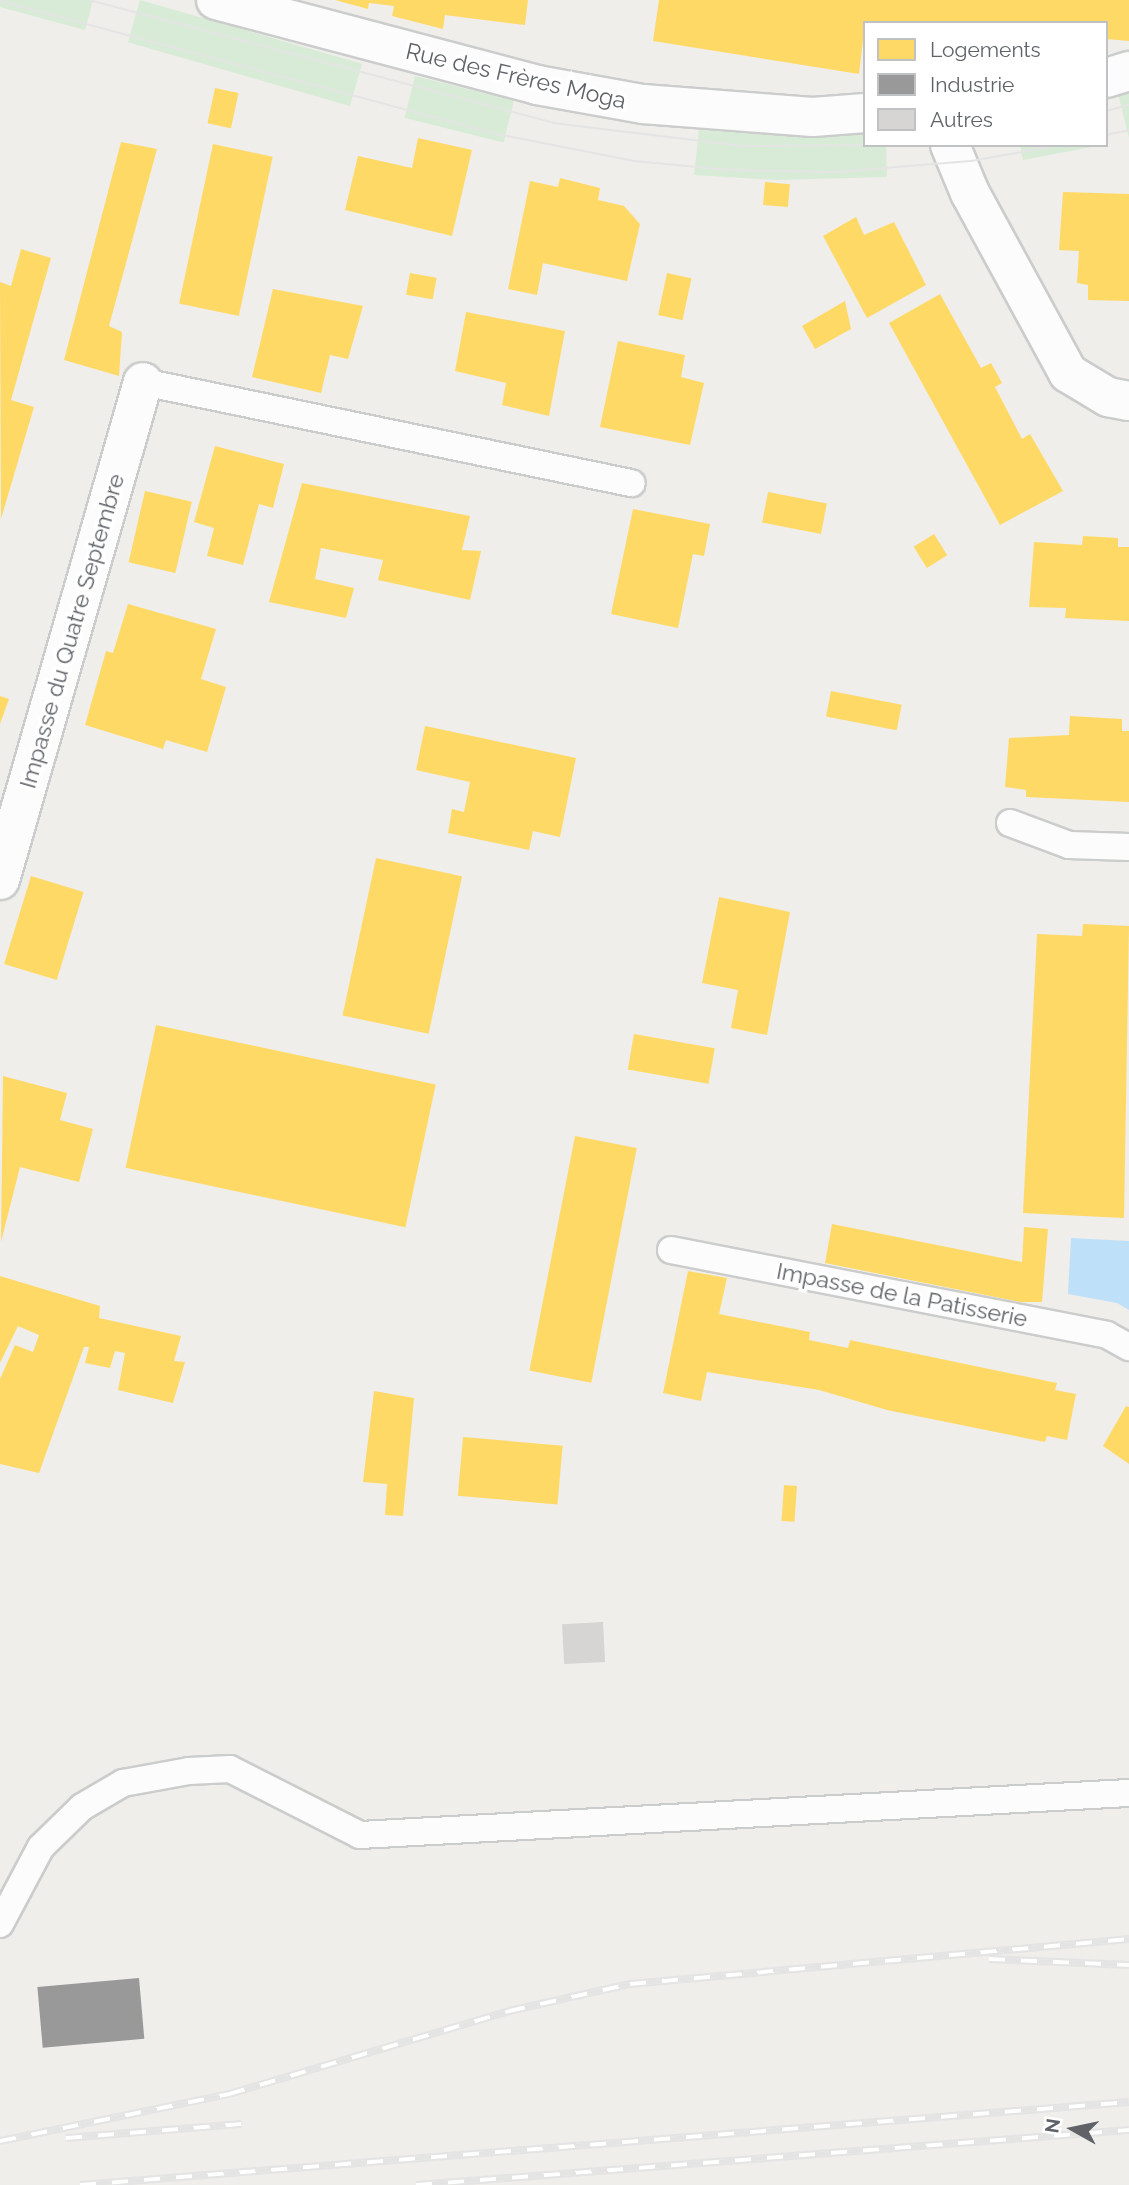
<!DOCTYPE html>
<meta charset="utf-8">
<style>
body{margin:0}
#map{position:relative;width:1129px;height:2185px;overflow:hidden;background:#efeeea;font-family:Raleway,sans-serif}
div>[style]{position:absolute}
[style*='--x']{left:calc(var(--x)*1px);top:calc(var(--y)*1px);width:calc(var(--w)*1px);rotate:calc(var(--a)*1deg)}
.green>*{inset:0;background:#d8ebd6;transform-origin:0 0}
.water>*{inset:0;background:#bfe0f9}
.homes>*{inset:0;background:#ffd966;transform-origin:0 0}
.industry>*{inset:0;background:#999;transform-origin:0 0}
.building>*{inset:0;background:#d6d5d3;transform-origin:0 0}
.roads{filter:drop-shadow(2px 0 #cbcccc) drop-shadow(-2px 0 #cbcccc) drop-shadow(0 2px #cbcccc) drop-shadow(0 -2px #cbcccc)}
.lane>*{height:26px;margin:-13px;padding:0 13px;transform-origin:13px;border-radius:13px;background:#fdfcfc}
.street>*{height:38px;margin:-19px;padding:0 19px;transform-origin:19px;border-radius:19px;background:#fdfcfc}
.tram>*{height:2px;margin:-1px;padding:0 1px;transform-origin:1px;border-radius:1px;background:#e4e4e4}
.rail>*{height:8px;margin-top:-4px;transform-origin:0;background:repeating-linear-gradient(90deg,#fff 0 16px,#e4e4e4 0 32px);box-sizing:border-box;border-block:2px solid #e4e4e4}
span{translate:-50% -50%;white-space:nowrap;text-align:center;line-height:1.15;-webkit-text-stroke:7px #fff;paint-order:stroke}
.street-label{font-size:23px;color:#5f6368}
.legend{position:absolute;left:863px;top:21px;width:245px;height:126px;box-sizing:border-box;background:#fff;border:2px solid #bfc1c3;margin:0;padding:9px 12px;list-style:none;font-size:21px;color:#5f6368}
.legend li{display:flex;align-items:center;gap:14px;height:35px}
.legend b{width:35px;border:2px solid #bfc1c3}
.north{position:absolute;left:1038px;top:2094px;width:70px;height:70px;-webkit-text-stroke:5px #fff;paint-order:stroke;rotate:279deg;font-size:19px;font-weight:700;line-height:28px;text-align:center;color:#5f6368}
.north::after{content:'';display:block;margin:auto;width:24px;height:32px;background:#5f6368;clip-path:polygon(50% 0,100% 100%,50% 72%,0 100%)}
</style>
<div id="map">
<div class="green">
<i style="clip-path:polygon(0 0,93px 0,85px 30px,0 7px)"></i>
<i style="left:140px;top:0;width:231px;height:44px;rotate:16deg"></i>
<i style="left:415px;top:76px;width:102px;height:43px;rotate:14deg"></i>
<i style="clip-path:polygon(1129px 92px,1129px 138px,1118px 94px)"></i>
<i style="clip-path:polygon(699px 130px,787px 136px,865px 134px,865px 145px,886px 145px,887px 177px,777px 180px,694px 175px)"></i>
<i style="clip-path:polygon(1020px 145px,1097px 145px,1097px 146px,1023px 160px)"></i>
</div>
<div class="water">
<i style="clip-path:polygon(1071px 1238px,1129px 1241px,1129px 1310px,1117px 1303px,1068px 1294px)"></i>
</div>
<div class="homes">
<i style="clip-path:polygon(335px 0,528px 0,525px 25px,445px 15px,443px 29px,392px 16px,394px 6px,369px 3px,368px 9px)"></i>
<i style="clip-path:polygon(659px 0,1129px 0,1129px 41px,1106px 39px,1106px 23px,865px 23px,859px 74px,653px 41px)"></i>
<i style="left:215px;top:88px;width:24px;height:36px;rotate:12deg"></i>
<i style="clip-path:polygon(418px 138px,472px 150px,452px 236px,345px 210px,358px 156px,412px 168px)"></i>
<i style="clip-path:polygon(121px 142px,157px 149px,109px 326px,122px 332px,119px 376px,64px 360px)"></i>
<i style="left:213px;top:144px;width:61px;height:163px;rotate:12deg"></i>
<i style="clip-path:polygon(560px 178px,600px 188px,598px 200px,624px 206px,640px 224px,627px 281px,543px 263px,537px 295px,508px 289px,530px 181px,558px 187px)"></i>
<i style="left:765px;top:182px;width:25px;height:23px;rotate:5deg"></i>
<i style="clip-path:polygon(1063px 192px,1129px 194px,1129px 301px,1088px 300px,1088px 285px,1077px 283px,1079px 251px,1059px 250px)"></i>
<i style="clip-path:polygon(856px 217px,864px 235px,894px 222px,926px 285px,867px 318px,823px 236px)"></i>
<i style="clip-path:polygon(21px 249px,51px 258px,11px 400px,34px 407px,1px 519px,0 282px,11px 286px)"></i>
<i style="left:410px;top:273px;width:27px;height:22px;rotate:10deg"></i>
<i style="left:667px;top:273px;width:25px;height:43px;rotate:12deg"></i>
<i style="clip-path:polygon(273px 289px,363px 306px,348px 359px,330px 355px,321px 393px,252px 377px)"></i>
<i style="clip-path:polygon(940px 294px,981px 368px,991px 363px,1002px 383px,995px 387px,1022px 439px,1030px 434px,1063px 491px,1000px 525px,889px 323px)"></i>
<i style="clip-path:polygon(845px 301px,851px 329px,815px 349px,802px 326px)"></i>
<i style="clip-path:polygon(466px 312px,565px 331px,549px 416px,502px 405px,506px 383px,455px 371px)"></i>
<i style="clip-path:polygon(618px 341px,685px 355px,681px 377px,704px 383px,690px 445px,600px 427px)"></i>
<i style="clip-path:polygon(215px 446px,284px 464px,273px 508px,259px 504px,243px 565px,207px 556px,214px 528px,194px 522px)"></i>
<i style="clip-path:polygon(302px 483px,470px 516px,462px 550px,481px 551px,470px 600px,378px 580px,383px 560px,321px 548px,315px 579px,354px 588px,346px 618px,269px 602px)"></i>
<i style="left:145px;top:491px;width:48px;height:73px;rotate:13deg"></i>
<i style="left:768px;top:492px;width:60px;height:31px;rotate:11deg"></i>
<i style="clip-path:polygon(633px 509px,710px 524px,704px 556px,693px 554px,678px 628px,611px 614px)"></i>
<i style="left:934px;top:534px;width:25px;height:24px;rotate:58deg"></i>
<i style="clip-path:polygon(1083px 536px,1118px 538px,1118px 547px,1129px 547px,1129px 621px,1065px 618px,1066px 608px,1029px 607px,1034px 542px,1082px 545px)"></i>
<i style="clip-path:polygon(128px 604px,216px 629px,201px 679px,226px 687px,207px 752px,166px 740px,163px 749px,85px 725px,106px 651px,113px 653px)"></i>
<i style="left:831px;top:691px;width:72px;height:26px;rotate:11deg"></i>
<i style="clip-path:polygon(0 696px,9px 699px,0 724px)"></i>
<i style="clip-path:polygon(1070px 716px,1122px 719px,1122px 731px,1129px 731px,1129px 802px,1026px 797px,1026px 790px,1005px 787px,1009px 738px,1069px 735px)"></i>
<i style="clip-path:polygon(425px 726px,576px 758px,560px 837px,533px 831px,529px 850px,448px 833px,452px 809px,464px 812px,470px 782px,416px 770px)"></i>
<i style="left:376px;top:858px;width:88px;height:161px;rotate:12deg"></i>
<i style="left:31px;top:876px;width:55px;height:92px;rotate:17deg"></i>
<i style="clip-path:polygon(719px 897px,790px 912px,767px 1035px,731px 1028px,738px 990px,702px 983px)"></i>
<i style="clip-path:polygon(1083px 924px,1129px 926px,1124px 1218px,1023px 1213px,1037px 934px,1082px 936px)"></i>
<i style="left:156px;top:1025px;width:286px;height:146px;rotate:12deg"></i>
<i style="left:634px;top:1034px;width:82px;height:36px;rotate:10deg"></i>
<i style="clip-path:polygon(3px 1076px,67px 1093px,60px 1120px,93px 1129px,79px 1182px,20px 1167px,1px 1242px)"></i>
<i style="left:575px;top:1136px;width:63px;height:239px;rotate:11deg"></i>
<i style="clip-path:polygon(832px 1224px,1022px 1262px,1024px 1227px,1048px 1229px,1042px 1302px,1020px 1302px,825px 1263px)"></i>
<i style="clip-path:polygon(688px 1271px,727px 1278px,719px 1314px,810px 1332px,809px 1340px,848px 1348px,850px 1340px,1057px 1383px,1055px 1390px,1076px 1394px,1067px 1440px,1047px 1436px,1045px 1442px,887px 1410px,819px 1390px,707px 1372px,701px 1401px,663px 1393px)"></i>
<i style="clip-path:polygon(0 1276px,100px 1306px,99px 1318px,181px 1336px,174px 1361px,185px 1362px,173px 1403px,118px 1390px,125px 1353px,115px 1351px,110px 1368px,85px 1363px,89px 1347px,84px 1347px,39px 1473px,0 1464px,0 1379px,15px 1345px,33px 1352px,39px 1335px,18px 1326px,0 1363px)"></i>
<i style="clip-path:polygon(374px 1391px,414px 1398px,403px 1516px,385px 1515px,387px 1484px,363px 1482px)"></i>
<i style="clip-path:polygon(1126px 1406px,1129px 1407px,1129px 1464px,1103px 1446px)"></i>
<i style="left:463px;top:1437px;width:100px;height:59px;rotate:5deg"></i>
<i style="left:784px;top:1485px;width:13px;height:36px;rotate:4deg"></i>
</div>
<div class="industry">
<i style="left:139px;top:1978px;width:61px;height:102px;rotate:85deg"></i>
</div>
<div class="building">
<i style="left:603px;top:1622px;width:40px;height:41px;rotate:87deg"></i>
</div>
<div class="roads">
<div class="lane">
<i style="--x:143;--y:382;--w:499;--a:11.7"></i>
<i style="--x:1010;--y:823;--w:63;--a:20.4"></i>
<i style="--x:1069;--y:845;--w:60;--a:1.9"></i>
<i style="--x:671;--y:1250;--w:444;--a:11"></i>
<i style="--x:1107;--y:1335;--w:25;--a:29"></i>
<i style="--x:0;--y:1924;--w:87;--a:-62"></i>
<i style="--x:41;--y:1847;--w:57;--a:-44.3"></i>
<i style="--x:82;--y:1807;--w:48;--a:-30.3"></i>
<i style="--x:123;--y:1783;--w:67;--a:-10.3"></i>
<i style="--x:189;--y:1771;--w:41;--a:-2.8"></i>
<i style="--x:230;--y:1769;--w:146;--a:26.9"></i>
<i style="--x:360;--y:1835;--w:770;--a:-3.13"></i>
</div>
<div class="street">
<i style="--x:216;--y:0;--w:332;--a:14.8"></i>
<i style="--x:537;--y:85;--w:108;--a:10.2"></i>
<i style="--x:643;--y:104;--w:170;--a:4.4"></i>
<i style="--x:813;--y:117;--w:52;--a:-4.4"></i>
<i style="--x:1106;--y:78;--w:24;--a:-17"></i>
<i style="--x:950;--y:145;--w:52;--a:67.4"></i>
<i style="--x:970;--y:193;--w:205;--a:61.4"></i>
<i style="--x:1068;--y:373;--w:47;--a:31"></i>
<i style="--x:1108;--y:397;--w:21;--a:11"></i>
<i style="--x:0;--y:880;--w:518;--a:-73.98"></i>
</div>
</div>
<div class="tram">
<i style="--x:89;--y:0;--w:480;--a:14.8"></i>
<i style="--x:553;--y:123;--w:191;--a:6.9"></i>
<i style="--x:743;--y:146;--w:140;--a:-0.4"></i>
<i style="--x:0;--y:1;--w:514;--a:14.98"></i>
<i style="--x:497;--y:134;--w:140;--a:11.1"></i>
<i style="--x:634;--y:161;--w:95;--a:5.4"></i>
<i style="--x:729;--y:170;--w:105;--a:1.1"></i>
<i style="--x:834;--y:172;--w:137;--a:-4.6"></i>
<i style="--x:971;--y:161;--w:91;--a:-10.1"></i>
<i style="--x:1106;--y:111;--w:24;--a:-15"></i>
<i style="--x:1106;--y:135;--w:24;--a:-12"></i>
</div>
<div class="rail">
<i style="--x:989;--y:1959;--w:140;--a:2.5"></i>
<i style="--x:66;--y:2138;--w:176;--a:-4.6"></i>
<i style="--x:0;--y:2141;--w:234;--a:-11.6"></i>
<i style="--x:229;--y:2094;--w:292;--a:-16.5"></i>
<i style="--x:509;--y:2011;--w:124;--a:-12.6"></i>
<i style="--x:630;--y:1984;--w:501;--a:-5.15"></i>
<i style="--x:80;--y:2185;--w:1052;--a:-4.52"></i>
<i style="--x:416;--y:2185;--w:715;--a:-4.41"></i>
</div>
<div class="street-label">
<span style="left:516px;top:76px;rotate:13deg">Rue des Frères Moga</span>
<span style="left:72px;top:631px;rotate:-74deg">Impasse du Quatre Septembre</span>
<span style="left:902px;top:1295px;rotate:11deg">Impasse de la Patisserie</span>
</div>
<ul class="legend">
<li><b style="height:19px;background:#ffd966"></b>Logements</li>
<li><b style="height:19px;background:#999"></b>Industrie</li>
<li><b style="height:19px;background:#d6d5d3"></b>Autres</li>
</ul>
<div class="north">N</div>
</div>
